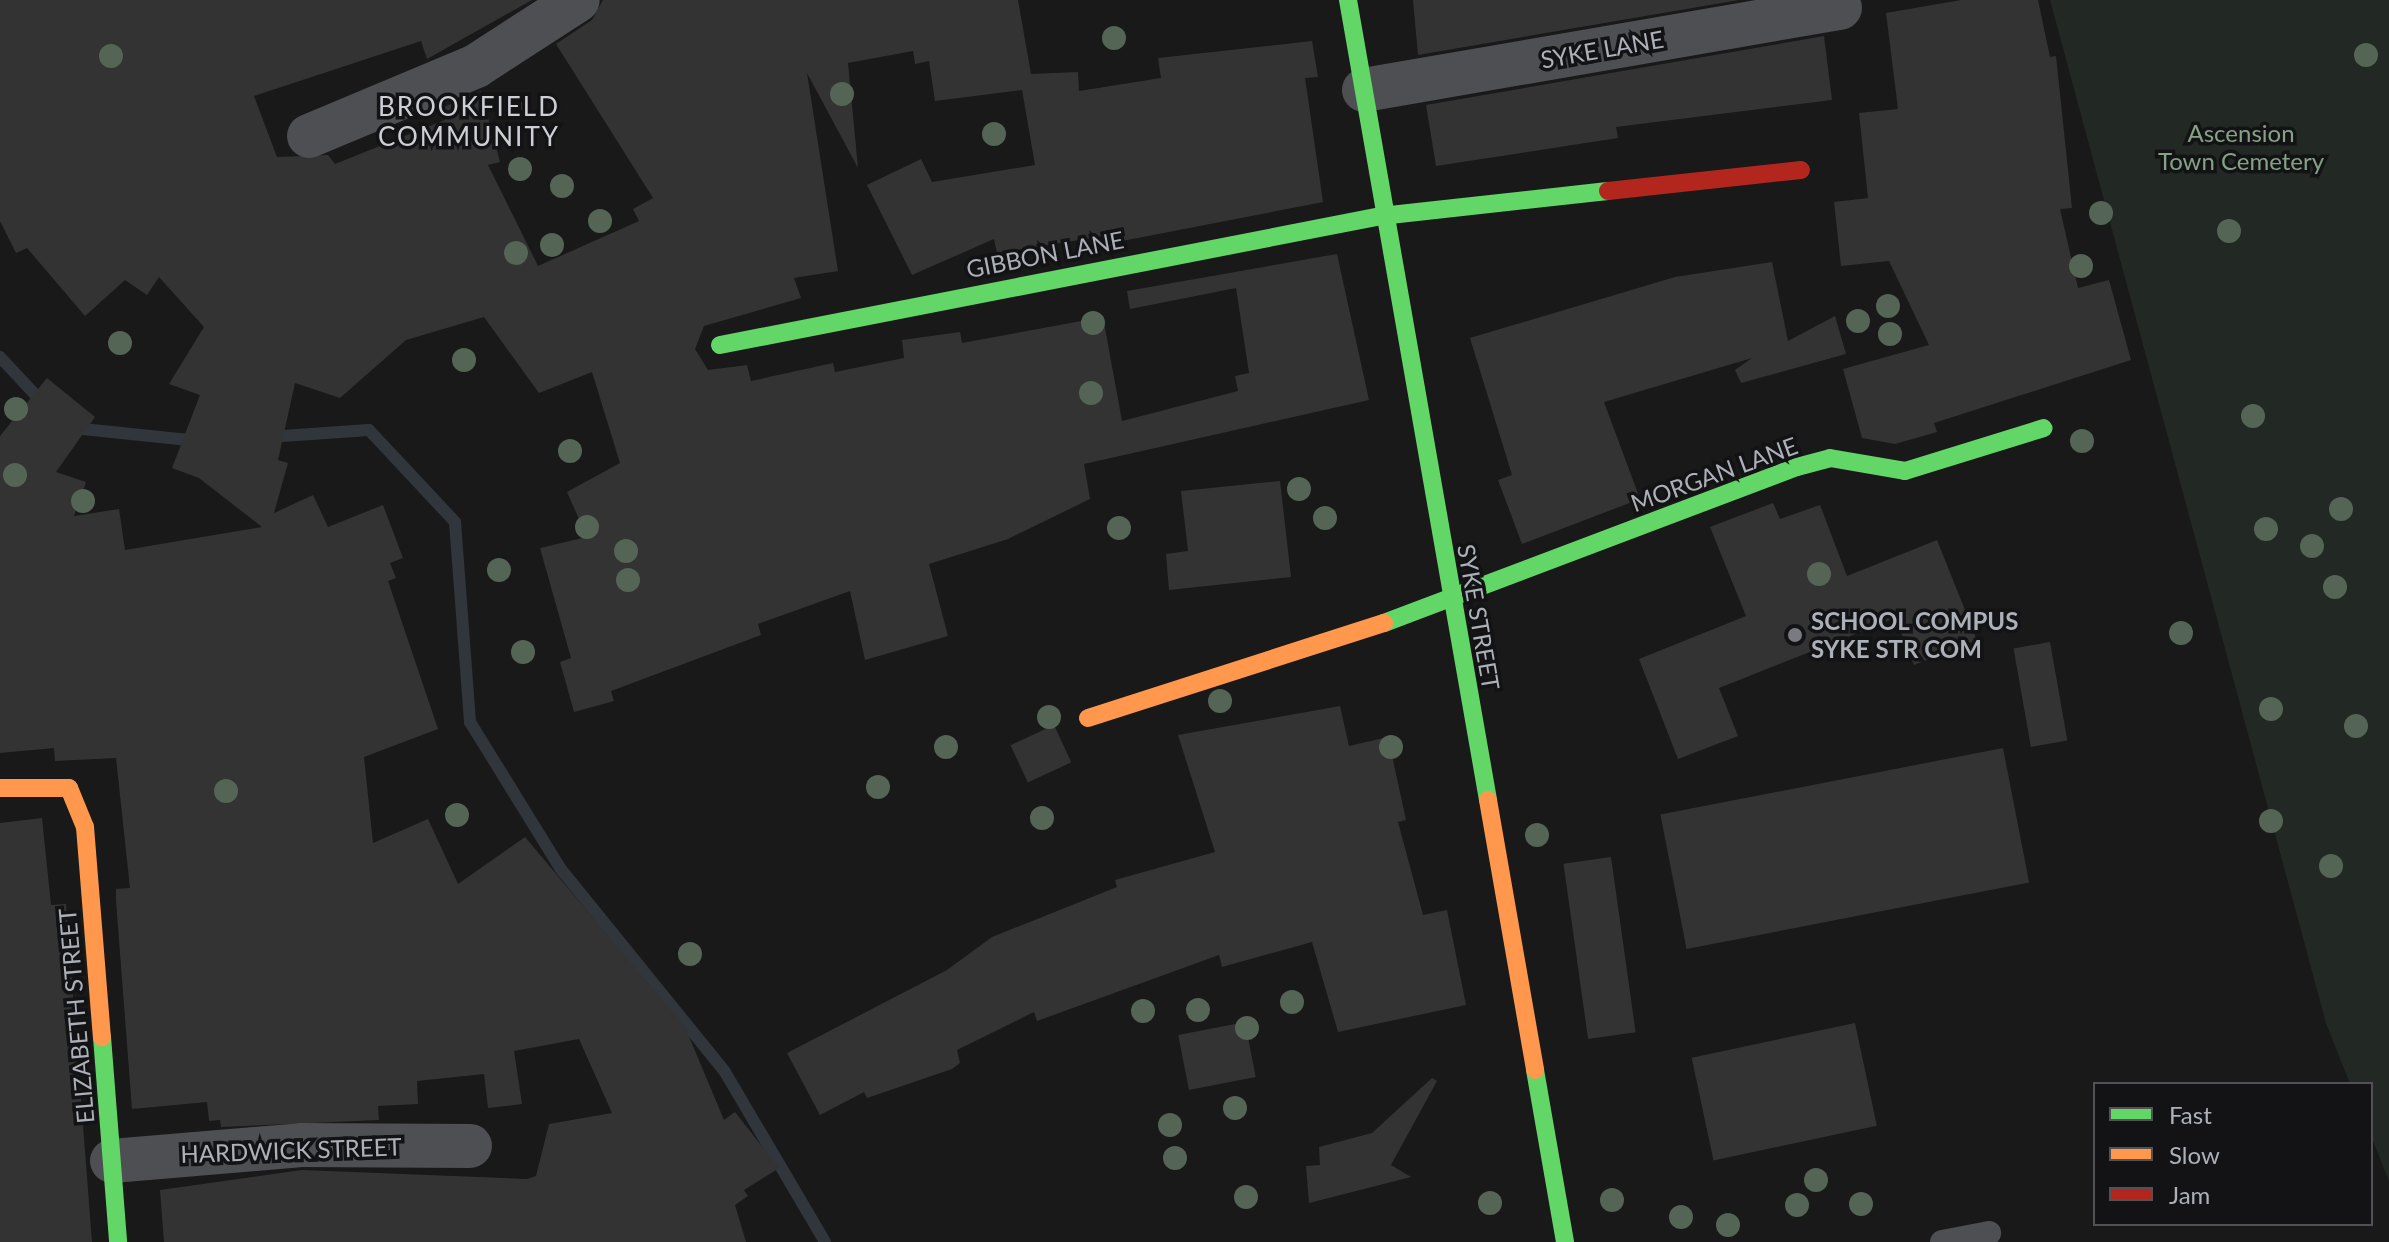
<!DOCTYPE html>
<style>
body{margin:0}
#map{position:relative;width:2389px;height:1242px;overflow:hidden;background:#191919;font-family:Lato,sans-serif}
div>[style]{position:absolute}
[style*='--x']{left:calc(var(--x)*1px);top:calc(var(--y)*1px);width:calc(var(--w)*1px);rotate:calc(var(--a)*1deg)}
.green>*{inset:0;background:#222823}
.stream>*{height:12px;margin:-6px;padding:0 6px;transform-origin:6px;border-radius:6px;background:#30363c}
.building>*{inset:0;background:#333334;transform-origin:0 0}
.lane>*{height:24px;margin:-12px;padding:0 12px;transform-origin:12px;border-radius:12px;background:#4e4f52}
.street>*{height:44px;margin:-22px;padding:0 22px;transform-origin:22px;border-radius:22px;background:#4e4f52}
.fast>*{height:18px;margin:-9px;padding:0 9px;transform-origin:9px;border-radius:9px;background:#63d668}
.slow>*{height:18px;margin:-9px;padding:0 9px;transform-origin:9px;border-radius:9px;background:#ff974d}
.jam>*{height:18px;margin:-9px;padding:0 9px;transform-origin:9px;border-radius:9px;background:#b3261e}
.trees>*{width:24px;height:24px;margin:-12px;border-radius:50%;background:#546455}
.dots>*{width:22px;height:22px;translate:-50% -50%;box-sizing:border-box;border:4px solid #131315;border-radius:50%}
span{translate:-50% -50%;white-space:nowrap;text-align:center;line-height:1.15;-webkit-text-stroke:7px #131315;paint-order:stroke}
.street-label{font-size:24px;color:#acb0b8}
.park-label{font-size:24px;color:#85a186}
.poi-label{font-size:24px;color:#acb0b8;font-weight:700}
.left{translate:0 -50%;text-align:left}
.neighbourhood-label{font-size:26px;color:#cdcfd5;letter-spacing:2px}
.legend{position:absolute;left:2093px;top:1082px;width:280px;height:144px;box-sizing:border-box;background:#131315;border:2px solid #505256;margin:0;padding:10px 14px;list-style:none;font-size:24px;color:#acb0b8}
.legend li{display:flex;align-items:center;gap:16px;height:40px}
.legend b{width:40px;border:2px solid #505256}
</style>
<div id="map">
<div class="green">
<i style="clip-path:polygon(2050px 0,2389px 0,2389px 1181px,2371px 1136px,2371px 1084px,2350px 1084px,2326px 1023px)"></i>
</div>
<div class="stream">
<i style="--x:0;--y:357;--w:64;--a:46.9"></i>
<i style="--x:73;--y:428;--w:126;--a:5.9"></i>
<i style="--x:268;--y:437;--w:101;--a:-4"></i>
<i style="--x:369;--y:430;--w:126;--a:46.9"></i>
<i style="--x:455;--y:522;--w:201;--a:85.7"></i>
<i style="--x:470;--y:722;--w:172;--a:58.3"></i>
<i style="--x:560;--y:868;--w:262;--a:51"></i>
<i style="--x:725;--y:1072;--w:197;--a:59.5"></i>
</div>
<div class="building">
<i style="clip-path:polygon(0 0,532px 0,427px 59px,421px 41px,254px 96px,277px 157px,328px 155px,335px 164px,445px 120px,444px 107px,481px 91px,500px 162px,488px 165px,538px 266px,639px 221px,633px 209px,653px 198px,556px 44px,592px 20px,603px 0,1018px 0,1031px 74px,1078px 72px,1079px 91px,1161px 78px,1158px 58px,1312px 41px,1318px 77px,1305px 78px,1323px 202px,1117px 242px,1116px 234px,997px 253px,994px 239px,912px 275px,867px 185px,921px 159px,932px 182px,1035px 165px,1022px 90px,935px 101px,929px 61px,915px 64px,913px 51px,848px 63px,858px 168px,807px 73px,838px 271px,794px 278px,801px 298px,704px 326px,695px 349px,708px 370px,747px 365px,751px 381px,833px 363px,835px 372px,904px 358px,902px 340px,960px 332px,962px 343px,1103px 317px,1122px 421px,1238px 391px,1235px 376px,1249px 373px,1236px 288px,1130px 309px,1127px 291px,1337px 254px,1369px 400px,1084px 464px,1090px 499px,1008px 539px,929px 564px,948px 636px,865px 660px,850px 591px,758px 624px,761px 635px,611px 691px,614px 701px,574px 712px,560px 662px,571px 658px,540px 548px,587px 537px,567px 492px,620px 463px,592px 372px,539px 393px,484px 317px,406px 340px,340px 398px,295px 383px,278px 460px,288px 463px,274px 513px,313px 495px,328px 527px,383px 505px,403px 558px,390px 563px,396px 578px,388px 581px,438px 729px,364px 757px,373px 843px,428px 819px,458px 884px,525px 837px,685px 1027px,724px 1120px,735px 1112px,779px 1168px,744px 1190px,748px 1196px,735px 1205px,746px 1242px,164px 1242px,160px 1190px,302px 1170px,527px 1179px,536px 1176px,549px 1124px,612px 1113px,579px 1039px,514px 1051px,522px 1104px,488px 1108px,484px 1074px,417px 1081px,418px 1104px,378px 1106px,379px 1120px,221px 1127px,220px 1120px,209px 1121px,207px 1102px,132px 1109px,116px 901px,116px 889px,130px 888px,116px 758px,55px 761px,54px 748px,0 753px,0 436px,47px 378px,95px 417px,56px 472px,86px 482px,74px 516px,119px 509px,125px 550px,262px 527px,199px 478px,172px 468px,200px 395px,169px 384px,204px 327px,159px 277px,147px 295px,125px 280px,85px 316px,27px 248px,16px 253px,0 221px)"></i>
<i style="clip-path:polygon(1413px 0,1739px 0,1418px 55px)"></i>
<i style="clip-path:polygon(1961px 0,2038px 0,2050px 57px,2056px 56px,2072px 208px,2060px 209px,2078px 288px,2109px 280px,2131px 360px,1934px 423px,1937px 432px,1895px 444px,1862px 438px,1843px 369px,1929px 345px,1889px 261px,1841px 266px,1834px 202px,1868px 198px,1859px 113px,1898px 109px,1886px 13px)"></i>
<i style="clip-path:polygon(1824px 36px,1832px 100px,1616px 127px,1618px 138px,1436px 166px,1426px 105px)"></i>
<i style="clip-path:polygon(1772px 262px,1788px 341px,1835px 316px,1846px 354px,1741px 383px,1735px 370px,1752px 358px,1604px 402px,1640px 499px,1522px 544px,1498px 480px,1512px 475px,1470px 338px,1675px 277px)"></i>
<i style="clip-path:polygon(1280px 481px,1291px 577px,1169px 590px,1166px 554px,1188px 551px,1181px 491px)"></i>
<i style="clip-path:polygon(1773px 503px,1780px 519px,1820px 505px,1847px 576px,1937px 540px,1977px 640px,1914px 665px,1895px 618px,1825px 646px,1719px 688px,1738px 736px,1678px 759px,1639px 659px,1746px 616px,1710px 527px)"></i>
<i style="left:2050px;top:642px;width:100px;height:37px;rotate:80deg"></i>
<i style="clip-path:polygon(1340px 706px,1349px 746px,1388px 737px,1406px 820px,1398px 822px,1423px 915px,1447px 910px,1466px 1005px,1338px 1032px,1312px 942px,1222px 967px,1219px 955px,1037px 1021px,1034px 1012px,957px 1050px,960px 1063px,952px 1069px,867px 1098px,864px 1092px,820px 1115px,787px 1053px,947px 970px,992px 937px,1117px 887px,1115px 880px,1215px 852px,1178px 735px)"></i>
<i style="left:1054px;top:725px;width:41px;height:48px;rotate:65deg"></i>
<i style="left:2003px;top:748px;width:137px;height:349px;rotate:79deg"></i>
<i style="clip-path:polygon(42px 818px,51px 905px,66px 904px,92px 1242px,0 1242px,0 823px)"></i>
<i style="left:1611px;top:857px;width:177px;height:48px;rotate:82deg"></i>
<i style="left:1245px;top:1022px;width:56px;height:68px;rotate:79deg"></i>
<i style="left:1855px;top:1023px;width:105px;height:167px;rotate:78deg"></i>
<i style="clip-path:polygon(1432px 1078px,1437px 1081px,1391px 1165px,1411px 1177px,1309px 1203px,1306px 1166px,1320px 1165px,1319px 1147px,1372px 1133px)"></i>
</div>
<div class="lane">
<i style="--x:1942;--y:1242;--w:48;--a:-10.8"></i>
</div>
<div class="street">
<i style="--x:1364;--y:90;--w:483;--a:-9.8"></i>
<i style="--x:309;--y:136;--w:181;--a:-22.7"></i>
<i style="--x:476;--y:66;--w:121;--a:-32.9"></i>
<i style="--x:112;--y:1161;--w:190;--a:-4.8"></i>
<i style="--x:301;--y:1145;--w:169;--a:0.3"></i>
</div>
<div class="fast">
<i style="--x:1348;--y:0;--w:812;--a:80.07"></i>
<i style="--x:720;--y:345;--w:673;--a:-11.04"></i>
<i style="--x:1381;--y:216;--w:228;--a:-6.3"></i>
<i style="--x:1384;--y:623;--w:441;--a:-20.7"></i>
<i style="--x:1797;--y:467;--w:34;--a:-15"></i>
<i style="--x:1830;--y:458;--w:76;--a:9.8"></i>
<i style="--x:1905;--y:471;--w:145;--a:-17.2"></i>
<i style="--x:102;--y:1037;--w:206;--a:85.5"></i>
<i style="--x:1535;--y:1070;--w:175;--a:80.1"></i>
</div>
<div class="slow">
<i style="--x:1088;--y:718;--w:311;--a:-17.8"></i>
<i style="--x:0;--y:788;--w:69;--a:0"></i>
<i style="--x:69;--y:788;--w:42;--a:67.7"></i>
<i style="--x:85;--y:827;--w:211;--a:85.4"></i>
<i style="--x:1488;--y:800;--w:274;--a:80.1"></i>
</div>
<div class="jam">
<i style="--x:1608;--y:191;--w:194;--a:-6.2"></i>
</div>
<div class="trees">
<i style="left:1114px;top:38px"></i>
<i style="left:2366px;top:55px"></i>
<i style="left:111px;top:56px"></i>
<i style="left:842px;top:94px"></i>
<i style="left:511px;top:107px"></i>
<i style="left:994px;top:134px"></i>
<i style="left:520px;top:169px"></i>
<i style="left:562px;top:186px"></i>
<i style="left:2101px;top:213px"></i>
<i style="left:600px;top:221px"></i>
<i style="left:2229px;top:231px"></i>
<i style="left:552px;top:245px"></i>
<i style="left:516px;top:253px"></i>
<i style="left:2081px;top:266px"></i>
<i style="left:1888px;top:306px"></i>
<i style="left:1858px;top:321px"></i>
<i style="left:1093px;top:323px"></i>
<i style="left:1890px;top:334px"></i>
<i style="left:120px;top:343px"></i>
<i style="left:464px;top:360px"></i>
<i style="left:1091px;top:393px"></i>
<i style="left:16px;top:409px"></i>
<i style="left:2253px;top:416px"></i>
<i style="left:2082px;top:441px"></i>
<i style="left:570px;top:451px"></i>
<i style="left:15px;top:475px"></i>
<i style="left:1299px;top:489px"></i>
<i style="left:83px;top:501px"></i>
<i style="left:2341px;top:509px"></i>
<i style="left:1325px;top:518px"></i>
<i style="left:587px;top:527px"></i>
<i style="left:1119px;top:528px"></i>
<i style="left:2266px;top:529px"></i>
<i style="left:2312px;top:546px"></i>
<i style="left:626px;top:551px"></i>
<i style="left:499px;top:570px"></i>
<i style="left:1819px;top:574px"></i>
<i style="left:628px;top:580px"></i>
<i style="left:2335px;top:587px"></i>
<i style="left:2181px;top:633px"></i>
<i style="left:523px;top:652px"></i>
<i style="left:1220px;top:701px"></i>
<i style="left:2271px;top:709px"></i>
<i style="left:1049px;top:717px"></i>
<i style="left:2356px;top:726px"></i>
<i style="left:946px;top:747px"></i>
<i style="left:1391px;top:747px"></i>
<i style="left:878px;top:787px"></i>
<i style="left:226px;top:791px"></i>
<i style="left:457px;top:815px"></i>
<i style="left:1042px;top:818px"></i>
<i style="left:2271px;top:821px"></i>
<i style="left:1537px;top:835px"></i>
<i style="left:2331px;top:866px"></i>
<i style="left:690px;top:954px"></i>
<i style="left:1292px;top:1002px"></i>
<i style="left:1198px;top:1010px"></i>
<i style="left:1143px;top:1011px"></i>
<i style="left:1247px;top:1028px"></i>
<i style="left:1235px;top:1108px"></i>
<i style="left:1170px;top:1125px"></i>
<i style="left:1175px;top:1158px"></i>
<i style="left:1816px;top:1180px"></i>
<i style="left:1246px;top:1197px"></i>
<i style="left:1612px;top:1200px"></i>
<i style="left:1490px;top:1203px"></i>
<i style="left:1861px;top:1204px"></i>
<i style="left:1797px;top:1205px"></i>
<i style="left:1681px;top:1217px"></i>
<i style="left:1728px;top:1225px"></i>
</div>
<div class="dots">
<i style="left:1795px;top:635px;background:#797b80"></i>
</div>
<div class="street-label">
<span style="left:1602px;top:49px;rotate:-10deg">SYKE LANE</span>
<span style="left:1045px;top:254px;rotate:-11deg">GIBBON LANE</span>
<span style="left:1714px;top:474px;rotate:-20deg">MORGAN LANE</span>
<span style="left:1479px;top:617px;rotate:80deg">SYKE STREET</span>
<span style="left:76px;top:1016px;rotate:-95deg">ELIZABETH STREET</span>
<span style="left:291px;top:1150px;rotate:-2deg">HARDWICK STREET</span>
</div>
<div class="park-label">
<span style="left:2241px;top:147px">Ascension<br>Town Cemetery</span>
</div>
<div class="poi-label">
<span class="left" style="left:1811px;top:635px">SCHOOL COMPUS<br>SYKE STR COM</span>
</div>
<div class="neighbourhood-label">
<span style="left:469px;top:122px">BROOKFIELD<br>COMMUNITY</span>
</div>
<ul class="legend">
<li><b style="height:10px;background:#63d668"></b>Fast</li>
<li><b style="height:10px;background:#ff974d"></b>Slow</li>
<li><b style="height:10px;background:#b3261e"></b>Jam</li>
</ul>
</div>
